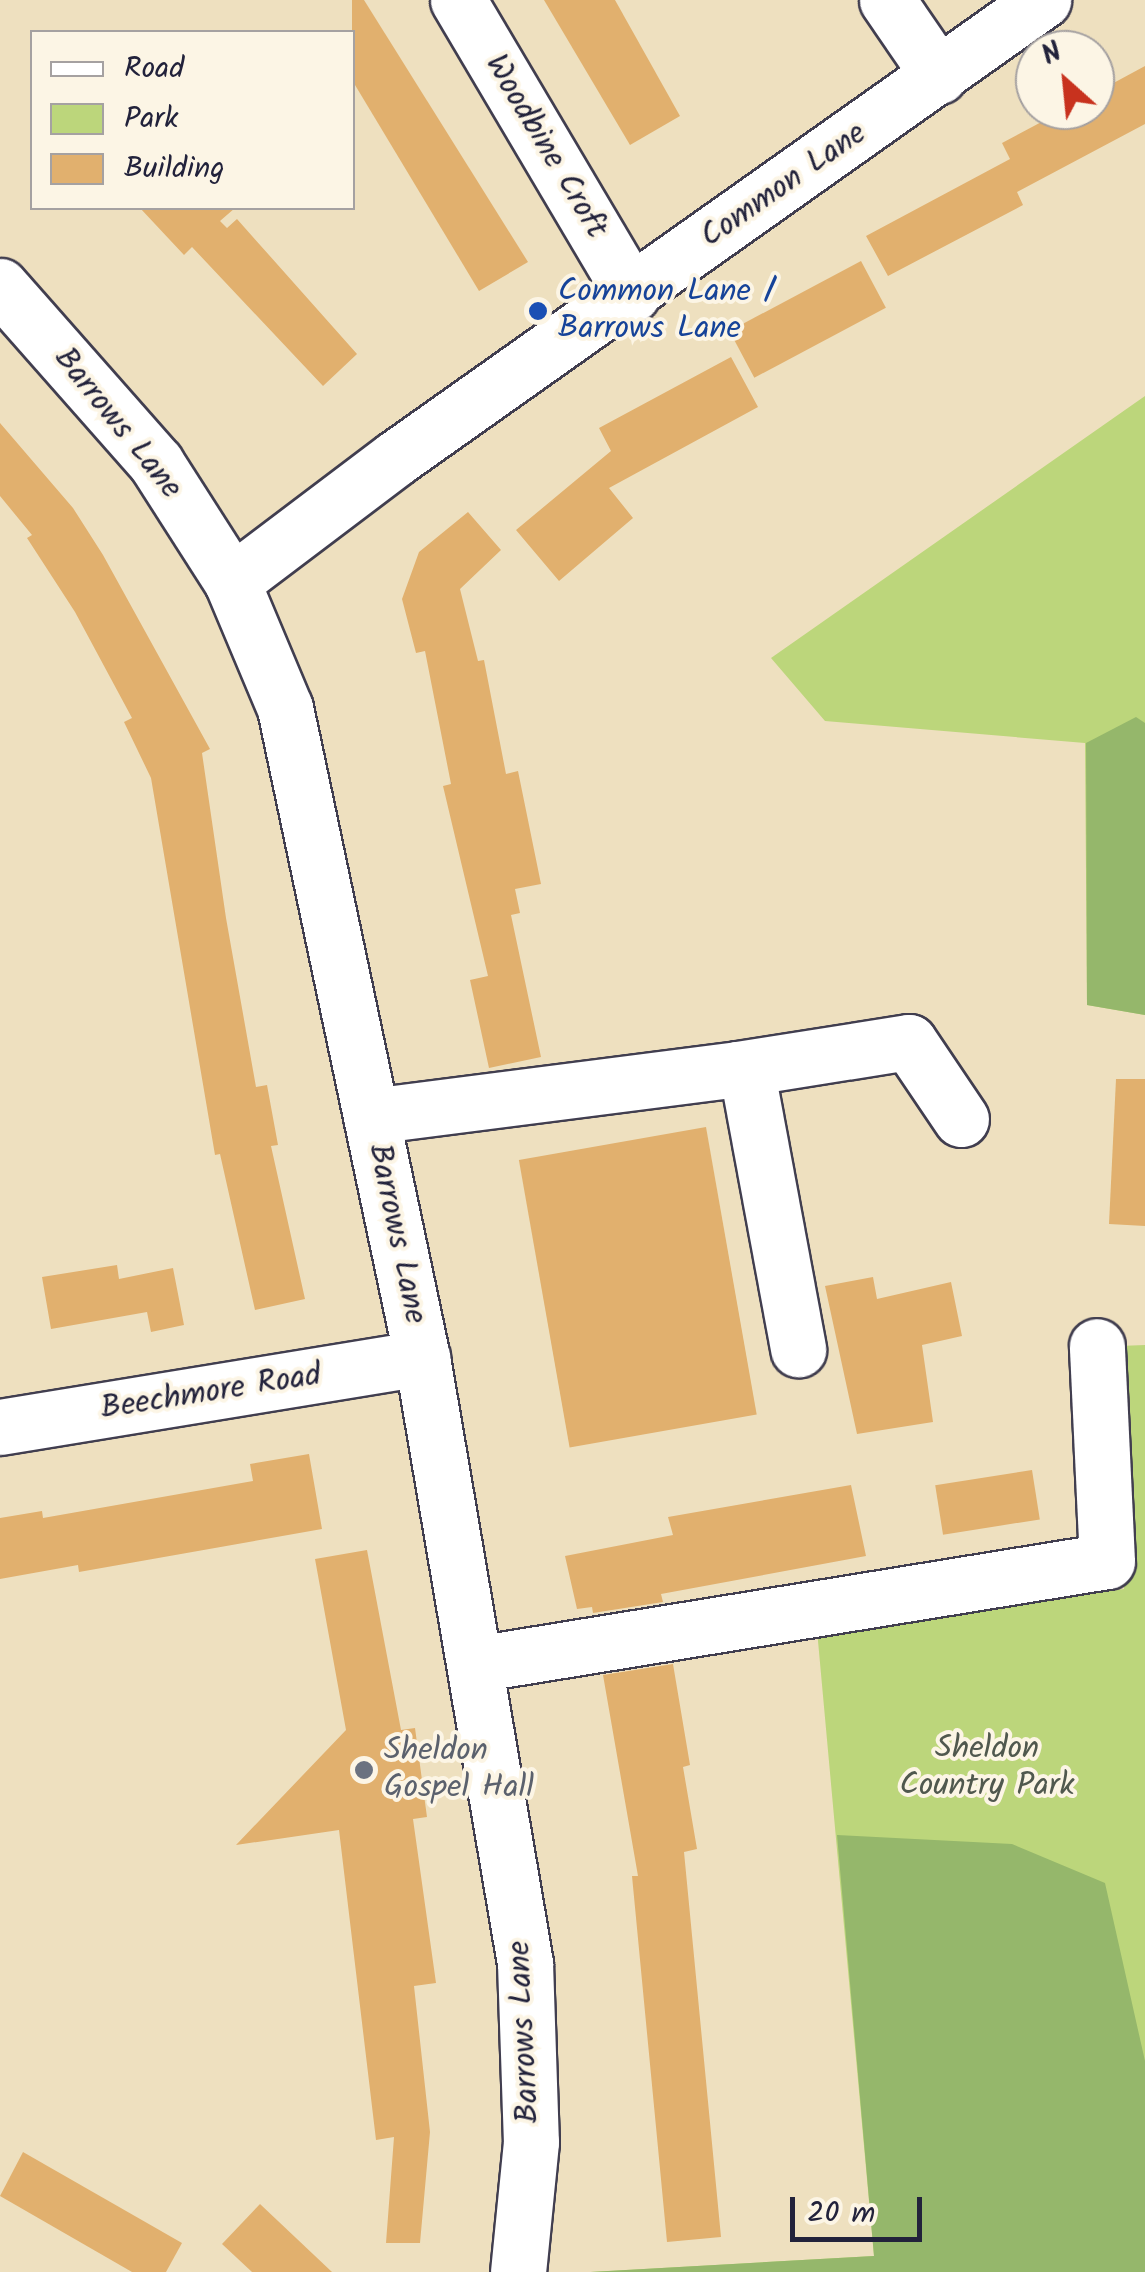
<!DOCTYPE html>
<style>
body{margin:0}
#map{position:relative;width:1145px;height:2272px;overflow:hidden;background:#eee0bf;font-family:Kalam,sans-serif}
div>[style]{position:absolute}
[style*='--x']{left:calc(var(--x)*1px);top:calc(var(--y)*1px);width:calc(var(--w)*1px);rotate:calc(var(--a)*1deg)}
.green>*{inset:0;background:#bcd67b}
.forest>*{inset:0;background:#95b76b}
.building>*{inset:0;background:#e1b06e;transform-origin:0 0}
.roads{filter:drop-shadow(2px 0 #413e4f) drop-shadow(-2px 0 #413e4f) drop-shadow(0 2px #413e4f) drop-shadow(0 -2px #413e4f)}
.minor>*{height:55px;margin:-27.5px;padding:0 27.5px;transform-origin:27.5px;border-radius:27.5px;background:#fff}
.dots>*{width:28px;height:28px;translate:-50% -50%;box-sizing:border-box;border:5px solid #fcf5e5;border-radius:50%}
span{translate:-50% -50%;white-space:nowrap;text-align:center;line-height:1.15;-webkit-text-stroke:8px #fcf5e5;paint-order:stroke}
.street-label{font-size:32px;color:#22223b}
.transit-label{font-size:32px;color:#164399}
.left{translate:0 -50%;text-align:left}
.park-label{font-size:32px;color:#50584e}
.worship-label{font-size:32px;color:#5b616d}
.legend{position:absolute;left:30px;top:30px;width:325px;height:180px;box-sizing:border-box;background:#fcf5e5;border:2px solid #a5a1a1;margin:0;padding:12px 18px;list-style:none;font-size:30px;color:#22223b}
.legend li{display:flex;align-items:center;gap:20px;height:50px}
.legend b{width:50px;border:2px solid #a5a1a1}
.north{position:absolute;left:1015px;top:30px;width:100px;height:100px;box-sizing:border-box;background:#fcf5e5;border:2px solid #a5a1a1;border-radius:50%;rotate:333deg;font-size:28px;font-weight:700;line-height:40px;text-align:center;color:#22223b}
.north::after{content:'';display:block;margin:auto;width:35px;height:45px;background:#c8321e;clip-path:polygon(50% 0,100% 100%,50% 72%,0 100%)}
.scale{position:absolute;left:790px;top:2197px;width:132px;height:45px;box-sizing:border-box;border:5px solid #22223b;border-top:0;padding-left:12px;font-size:30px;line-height:35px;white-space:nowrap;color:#22223b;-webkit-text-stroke:8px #fcf5e5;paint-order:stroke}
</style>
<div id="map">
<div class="green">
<i style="clip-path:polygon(1145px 396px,1145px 1015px,1087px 1005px,1085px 743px,825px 721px,771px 658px)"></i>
<i style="clip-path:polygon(1145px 1345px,1145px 2272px,591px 2272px,874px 2256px,817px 1630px,1124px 1589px,1119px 1346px)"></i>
</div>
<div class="forest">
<i style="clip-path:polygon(1136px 717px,1145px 723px,1145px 1015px,1087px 1005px,1086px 743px)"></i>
<i style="clip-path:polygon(837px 1835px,1012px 1844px,1105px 1883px,1145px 2061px,1145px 2272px,590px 2272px,874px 2256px)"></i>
</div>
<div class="building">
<i style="clip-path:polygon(352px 0,364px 0,528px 262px,479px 291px,352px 80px)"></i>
<i style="clip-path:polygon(544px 0,615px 0,680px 116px,630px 145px)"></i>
<i style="clip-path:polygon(1145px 66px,1145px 124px,1017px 192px,1023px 205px,888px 276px,866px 236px,1010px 159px,1002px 143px,1064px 110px,1095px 110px,1095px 93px)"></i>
<i style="clip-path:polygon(140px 208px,235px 208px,220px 221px,227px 228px,237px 219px,357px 354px,323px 386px,192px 247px,184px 255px)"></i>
<i style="left:861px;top:261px;width:53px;height:149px;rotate:62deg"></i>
<i style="clip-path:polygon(731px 357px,758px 407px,609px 488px,633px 518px,559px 581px,516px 530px,611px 451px,599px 428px)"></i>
<i style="clip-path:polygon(0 423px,73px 508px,103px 555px,210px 749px,202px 753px,226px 918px,256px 1087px,267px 1085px,278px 1145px,271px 1146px,305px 1299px,255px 1310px,220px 1154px,215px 1155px,151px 778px,124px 722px,132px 718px,75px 612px,27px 538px,32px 535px,0 496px)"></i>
<i style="clip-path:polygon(468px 512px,501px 550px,460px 589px,478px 661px,484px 660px,506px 774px,518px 771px,541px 884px,515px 889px,520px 913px,511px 915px,541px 1057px,489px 1068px,470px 980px,488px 976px,443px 786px,451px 784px,425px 651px,416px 653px,402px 599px,419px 552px)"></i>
<i style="clip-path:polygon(1116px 1079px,1145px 1079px,1145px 1226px,1109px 1224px)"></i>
<i style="left:706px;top:1127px;width:292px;height:190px;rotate:80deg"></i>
<i style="clip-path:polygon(117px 1265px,119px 1279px,173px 1268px,184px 1325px,151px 1332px,147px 1312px,51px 1329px,42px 1277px)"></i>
<i style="clip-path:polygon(873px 1277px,877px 1299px,951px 1282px,962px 1336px,922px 1345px,933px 1422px,857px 1434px,825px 1286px)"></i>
<i style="clip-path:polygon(309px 1454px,322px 1529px,79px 1572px,78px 1565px,0 1579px,0 1518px,42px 1511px,43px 1518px,253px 1481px,250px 1464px)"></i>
<i style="left:1032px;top:1470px;width:50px;height:98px;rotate:81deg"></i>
<i style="clip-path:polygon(851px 1485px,866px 1556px,661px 1594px,663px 1602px,593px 1613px,592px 1607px,577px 1609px,565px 1556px,673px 1535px,668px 1517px)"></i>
<i style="clip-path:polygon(367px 1550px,401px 1730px,415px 1728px,427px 1817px,413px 1819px,436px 1983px,414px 1986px,430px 2132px,420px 2243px,386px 2243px,394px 2137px,376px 2140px,339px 1830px,236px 1845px,346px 1730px,315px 1559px)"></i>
<i style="clip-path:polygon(673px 1664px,690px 1765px,683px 1767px,697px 1849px,684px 1852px,721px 2237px,667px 2242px,632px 1876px,638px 1876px,603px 1675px)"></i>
<i style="clip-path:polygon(23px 2152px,182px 2243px,166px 2272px,132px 2272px,0 2196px)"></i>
<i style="clip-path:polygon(260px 2204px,332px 2272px,252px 2272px,222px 2244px)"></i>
</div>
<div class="roads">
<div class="minor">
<i style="--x:458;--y:0;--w:342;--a:59.4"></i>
<i style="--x:887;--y:0;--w:92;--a:55.6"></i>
<i style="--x:0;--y:286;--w:236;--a:48.6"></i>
<i style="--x:156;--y:463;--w:141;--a:57.4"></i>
<i style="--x:232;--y:582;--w:137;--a:67.2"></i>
<i style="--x:285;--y:708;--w:664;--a:78.1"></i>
<i style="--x:422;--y:1358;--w:614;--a:80.34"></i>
<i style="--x:525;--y:1963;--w:179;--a:88.1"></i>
<i style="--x:531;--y:2142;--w:131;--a:95.7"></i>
<i style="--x:232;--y:582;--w:206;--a:-37.1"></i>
<i style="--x:396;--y:458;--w:793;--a:-35.29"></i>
<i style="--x:738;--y:1069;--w:173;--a:-9"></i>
<i style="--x:909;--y:1042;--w:93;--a:56"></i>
<i style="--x:371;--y:1116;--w:370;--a:-7.3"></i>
<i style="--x:738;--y:1069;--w:13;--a:42"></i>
<i style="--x:748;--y:1078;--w:276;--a:79.5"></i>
<i style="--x:0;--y:1427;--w:428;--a:-9.3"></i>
<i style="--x:476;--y:1664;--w:639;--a:-9.27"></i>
<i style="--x:1107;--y:1561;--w:215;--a:-92.7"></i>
</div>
</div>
<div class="dots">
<i style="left:538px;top:311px;background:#1a4fb4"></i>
<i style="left:364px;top:1770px;background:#6b7280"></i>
</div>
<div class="street-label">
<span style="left:545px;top:147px;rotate:59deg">Woodbine Croft</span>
<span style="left:784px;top:186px;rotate:-35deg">Common Lane</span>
<span style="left:117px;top:424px;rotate:51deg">Barrows Lane</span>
<span style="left:396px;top:1234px;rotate:78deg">Barrows Lane</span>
<span style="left:211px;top:1393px;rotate:-9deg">Beechmore Road</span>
<span style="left:525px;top:2032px;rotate:-93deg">Barrows Lane</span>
</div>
<div class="transit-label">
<span class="left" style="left:558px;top:311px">Common Lane /<br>Barrows Lane</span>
</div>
<div class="park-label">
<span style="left:987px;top:1768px">Sheldon<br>Country Park</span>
</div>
<div class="worship-label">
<span class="left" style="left:384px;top:1770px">Sheldon<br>Gospel Hall</span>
</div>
<ul class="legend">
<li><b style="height:12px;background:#fff"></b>Road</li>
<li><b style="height:28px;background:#bcd67b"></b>Park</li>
<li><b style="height:28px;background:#e1b06e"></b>Building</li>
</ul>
<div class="north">N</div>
<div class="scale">20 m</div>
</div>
